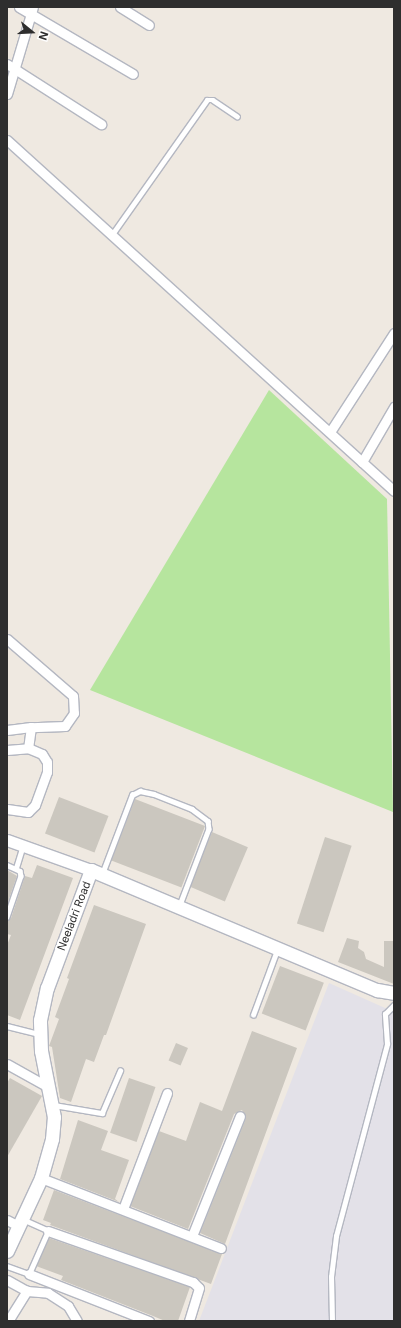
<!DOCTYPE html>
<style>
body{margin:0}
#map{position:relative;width:401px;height:1328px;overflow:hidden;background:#efe9e1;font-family:Inter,sans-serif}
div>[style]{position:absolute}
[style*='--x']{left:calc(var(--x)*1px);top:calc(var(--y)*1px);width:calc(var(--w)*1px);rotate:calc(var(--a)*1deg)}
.industrial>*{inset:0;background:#e3e1e8}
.green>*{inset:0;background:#b6e59e}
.building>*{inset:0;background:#cbc7bf;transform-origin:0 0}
.roads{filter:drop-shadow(1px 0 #b4b7c1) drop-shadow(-1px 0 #b4b7c1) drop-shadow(0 1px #b4b7c1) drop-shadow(0 -1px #b4b7c1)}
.service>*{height:4.5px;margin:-2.25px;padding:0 2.25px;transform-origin:2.25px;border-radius:2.25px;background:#fff}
.minor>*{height:9px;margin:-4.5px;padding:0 4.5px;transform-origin:4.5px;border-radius:4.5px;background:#fff}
.tertiary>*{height:11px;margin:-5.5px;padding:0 5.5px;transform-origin:5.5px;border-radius:5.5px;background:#fff}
.secondary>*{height:13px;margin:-6.5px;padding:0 6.5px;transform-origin:6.5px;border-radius:6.5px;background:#fff}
span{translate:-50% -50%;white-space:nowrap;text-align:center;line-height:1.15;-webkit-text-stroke:3.5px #fff;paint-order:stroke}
.street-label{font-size:11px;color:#2e2e2e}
.frame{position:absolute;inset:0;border:8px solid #2e2e2e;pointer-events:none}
.north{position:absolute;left:12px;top:12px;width:40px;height:40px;-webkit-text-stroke:3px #fff;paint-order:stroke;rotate:108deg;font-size:11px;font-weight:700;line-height:16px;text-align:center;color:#2e2e2e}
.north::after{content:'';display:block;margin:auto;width:14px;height:18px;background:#2e2e2e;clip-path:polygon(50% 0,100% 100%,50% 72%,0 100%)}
</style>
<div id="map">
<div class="industrial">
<i style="clip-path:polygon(329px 983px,394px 1012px,394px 1321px,199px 1321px)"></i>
</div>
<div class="green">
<i style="clip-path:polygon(269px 390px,387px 499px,393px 812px,90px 690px)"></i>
</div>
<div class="building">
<i style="left:59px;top:797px;width:53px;height:39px;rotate:21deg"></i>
<i style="left:135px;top:799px;width:75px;height:66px;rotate:21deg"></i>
<i style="left:212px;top:832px;width:39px;height:59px;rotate:23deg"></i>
<i style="left:325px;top:837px;width:28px;height:91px;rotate:18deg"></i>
<i style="clip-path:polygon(37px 865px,73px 878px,20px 1020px,7px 1015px,7px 945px,11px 935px,7px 934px,7px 921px,11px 918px,25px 876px,32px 878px)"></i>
<i style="clip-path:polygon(7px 870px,17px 876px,7px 905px)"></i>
<i style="clip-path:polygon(94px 905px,146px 924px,106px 1035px,104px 1035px,94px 1062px,86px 1059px,71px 1102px,60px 1098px,52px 1047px,49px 1046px,59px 1019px,55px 1017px,69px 979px,67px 978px)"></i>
<i style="clip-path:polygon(347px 938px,359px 941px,358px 948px,364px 952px,366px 959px,384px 967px,384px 941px,394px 941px,394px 984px,338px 962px)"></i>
<i style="left:280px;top:966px;width:47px;height:51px;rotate:21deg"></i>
<i style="clip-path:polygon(252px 1031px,297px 1048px,225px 1244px,200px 1233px,246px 1118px,242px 1110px,234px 1114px,188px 1229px,130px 1206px,159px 1131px,186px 1141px,200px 1102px,222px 1111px)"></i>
<i style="left:176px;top:1043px;width:13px;height:19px;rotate:23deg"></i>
<i style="clip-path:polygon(10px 1078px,42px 1096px,7px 1157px,7px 1083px)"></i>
<i style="left:129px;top:1078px;width:28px;height:58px;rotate:19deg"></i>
<i style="clip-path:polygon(78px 1120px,108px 1131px,101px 1150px,129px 1160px,115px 1199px,119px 1202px,60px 1179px)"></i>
<i style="clip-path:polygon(54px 1190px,222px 1254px,211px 1284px,50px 1225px,51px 1223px,43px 1220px)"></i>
<i style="clip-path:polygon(49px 1238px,190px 1287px,178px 1321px,165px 1321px,153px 1316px,61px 1280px,63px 1276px,36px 1266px)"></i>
</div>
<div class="roads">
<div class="service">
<i style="--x:111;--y:236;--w:166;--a:-54.8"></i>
<i style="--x:207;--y:100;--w:6;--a:0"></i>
<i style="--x:213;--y:100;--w:29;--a:34"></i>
<i style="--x:7;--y:865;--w:14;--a:25"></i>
<i style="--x:20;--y:871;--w:5;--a:79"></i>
<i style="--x:21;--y:876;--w:43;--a:108.9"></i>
<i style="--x:16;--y:868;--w:24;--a:-73"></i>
<i style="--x:102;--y:874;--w:85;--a:-69.2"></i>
<i style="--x:132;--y:795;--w:9;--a:-27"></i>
<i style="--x:140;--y:791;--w:14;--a:12"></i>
<i style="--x:154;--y:794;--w:41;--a:21.5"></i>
<i style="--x:192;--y:809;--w:20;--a:37"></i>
<i style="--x:208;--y:821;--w:8;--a:83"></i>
<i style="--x:209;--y:829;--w:81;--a:110.9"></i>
<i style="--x:253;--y:1015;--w:69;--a:-69.7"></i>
<i style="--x:7;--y:1026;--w:33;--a:14"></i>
<i style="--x:54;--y:1105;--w:49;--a:9.5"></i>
<i style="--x:102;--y:1113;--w:46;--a:-66.8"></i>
<i style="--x:7;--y:1266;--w:23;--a:20"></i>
<i style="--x:29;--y:1274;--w:47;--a:-66.2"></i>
<i style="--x:48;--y:1231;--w:27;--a:-156"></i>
<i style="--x:332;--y:1321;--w:44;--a:-91.3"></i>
<i style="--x:331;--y:1277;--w:41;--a:-83"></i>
<i style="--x:336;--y:1236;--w:199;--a:-75.1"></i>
<i style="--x:387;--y:1044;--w:30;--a:-94"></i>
<i style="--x:385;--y:1014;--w:13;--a:-45"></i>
</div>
<div class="minor">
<i style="--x:19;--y:7;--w:132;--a:30.4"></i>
<i style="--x:120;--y:7;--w:34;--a:32"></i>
<i style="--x:7;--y:64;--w:112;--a:32.6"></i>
<i style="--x:7;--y:94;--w:91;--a:-73.4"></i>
<i style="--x:7;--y:140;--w:522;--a:42.21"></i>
<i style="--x:330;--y:432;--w:118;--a:-57.1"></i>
<i style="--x:362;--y:462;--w:64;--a:-59.8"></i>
<i style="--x:7;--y:639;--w:87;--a:40.8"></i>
<i style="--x:73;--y:696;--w:17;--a:87"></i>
<i style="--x:74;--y:713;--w:16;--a:125"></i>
<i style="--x:65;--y:726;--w:34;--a:178"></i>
<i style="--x:31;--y:727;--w:21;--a:98"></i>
<i style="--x:7;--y:730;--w:24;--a:-7"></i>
<i style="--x:7;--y:750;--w:21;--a:-5"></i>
<i style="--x:28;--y:748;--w:15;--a:23"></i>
<i style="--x:42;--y:754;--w:9;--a:58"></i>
<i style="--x:47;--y:762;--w:10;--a:90"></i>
<i style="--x:47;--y:772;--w:35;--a:110"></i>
<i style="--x:35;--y:805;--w:10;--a:135"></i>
<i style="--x:28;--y:812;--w:21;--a:-172"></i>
<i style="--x:7;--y:1064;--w:49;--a:29.2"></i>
<i style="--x:41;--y:1178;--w:193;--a:21.3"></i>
<i style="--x:123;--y:1209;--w:124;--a:-69.2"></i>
<i style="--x:7;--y:1220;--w:13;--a:27"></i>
<i style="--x:48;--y:1231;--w:154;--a:19.4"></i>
<i style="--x:193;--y:1282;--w:8;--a:45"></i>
<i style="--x:199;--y:1288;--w:34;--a:107"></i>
<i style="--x:192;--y:1236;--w:129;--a:-68.2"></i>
<i style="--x:29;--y:1274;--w:129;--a:21.4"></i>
<i style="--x:7;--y:1280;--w:23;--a:29"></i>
<i style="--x:8;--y:1321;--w:36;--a:-58"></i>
<i style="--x:27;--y:1291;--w:21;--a:5"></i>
<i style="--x:48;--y:1293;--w:24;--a:33"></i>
<i style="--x:68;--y:1306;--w:17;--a:59"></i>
</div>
<div class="tertiary">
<i style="--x:7;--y:840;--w:89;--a:19.7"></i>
</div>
<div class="secondary">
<i style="--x:7;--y:1251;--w:81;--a:-65"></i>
<i style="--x:41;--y:1178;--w:41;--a:-74.2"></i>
<i style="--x:52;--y:1139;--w:22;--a:-85"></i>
<i style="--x:54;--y:1117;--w:67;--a:-101.1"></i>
<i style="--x:41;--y:1051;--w:31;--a:-92"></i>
<i style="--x:40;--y:1020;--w:33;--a:-78"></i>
<i style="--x:47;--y:988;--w:126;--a:-69.6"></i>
<i style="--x:91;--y:870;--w:310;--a:22.8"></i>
<i style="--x:377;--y:990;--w:17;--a:10"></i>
</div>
</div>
<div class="street-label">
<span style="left:74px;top:916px;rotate:-69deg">Neeladri Road</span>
</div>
<div class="frame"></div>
<div class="north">N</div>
</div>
